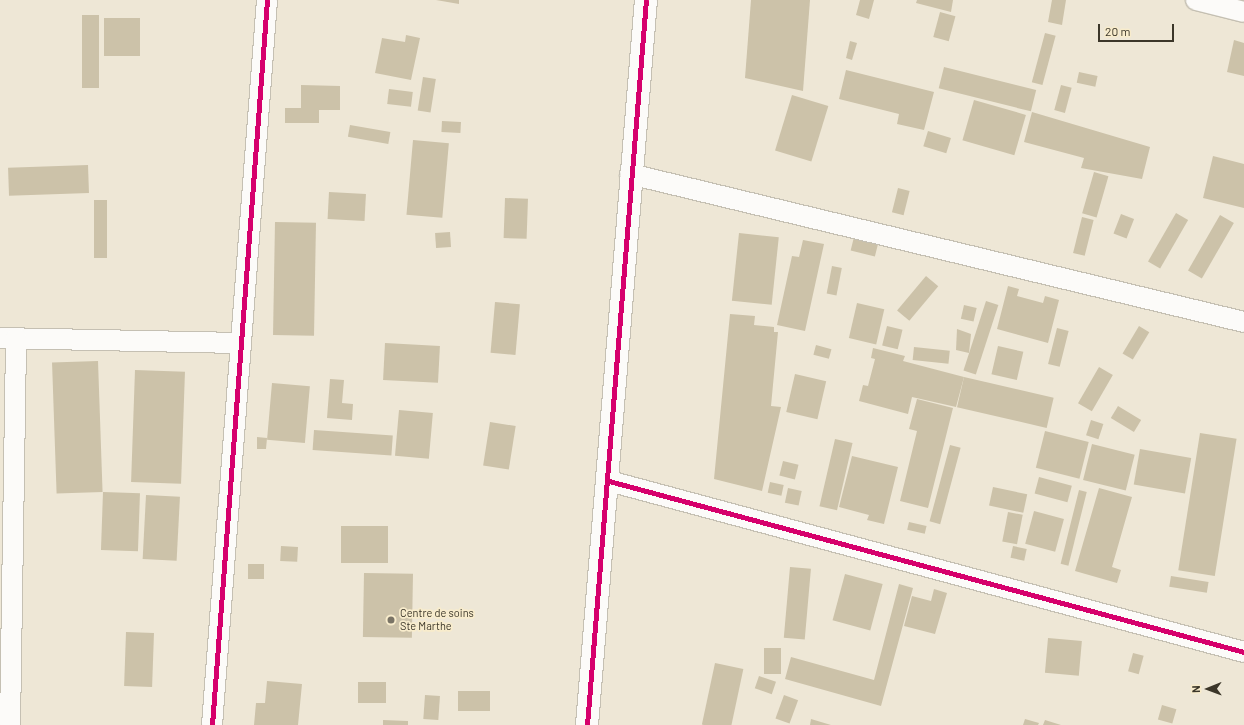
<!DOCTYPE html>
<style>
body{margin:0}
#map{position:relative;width:1244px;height:725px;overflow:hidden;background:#eee7d6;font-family:Barlow,sans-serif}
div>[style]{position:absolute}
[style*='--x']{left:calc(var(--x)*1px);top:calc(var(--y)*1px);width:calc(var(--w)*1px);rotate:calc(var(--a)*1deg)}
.building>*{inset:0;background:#ccc2a9;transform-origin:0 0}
.roads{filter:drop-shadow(1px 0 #c5c0b3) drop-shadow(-1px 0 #c5c0b3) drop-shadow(0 1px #c5c0b3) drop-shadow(0 -1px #c5c0b3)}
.street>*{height:20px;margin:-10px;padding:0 10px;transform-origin:10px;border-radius:10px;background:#fcfbf9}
.secondary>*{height:22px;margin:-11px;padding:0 11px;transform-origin:11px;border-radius:11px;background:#fcfbf9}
.cycleway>*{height:5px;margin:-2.5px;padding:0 2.5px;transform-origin:2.5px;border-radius:2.5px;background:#d6006c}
.dots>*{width:11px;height:11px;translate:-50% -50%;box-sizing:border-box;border:2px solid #f8eccc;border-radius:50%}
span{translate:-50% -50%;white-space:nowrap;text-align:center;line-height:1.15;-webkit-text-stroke:3.5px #f8eccc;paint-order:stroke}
.poi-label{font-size:11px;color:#3b3629}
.left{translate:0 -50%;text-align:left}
.north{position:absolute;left:1188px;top:669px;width:40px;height:40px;-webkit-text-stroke:3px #f8eccc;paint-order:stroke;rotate:269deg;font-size:11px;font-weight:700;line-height:16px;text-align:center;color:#3b3629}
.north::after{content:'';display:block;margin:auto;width:14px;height:18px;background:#3b3629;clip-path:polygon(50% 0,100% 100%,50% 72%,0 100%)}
.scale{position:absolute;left:1098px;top:24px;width:76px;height:18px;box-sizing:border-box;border:2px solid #3b3629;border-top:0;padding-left:5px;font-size:12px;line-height:14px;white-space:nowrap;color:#3b3629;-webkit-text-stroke:3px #f8eccc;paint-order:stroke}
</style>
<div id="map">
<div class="building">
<i style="clip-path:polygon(436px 0,459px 0,459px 4px)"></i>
<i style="clip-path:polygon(751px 0,810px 0,803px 91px,745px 78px)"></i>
<i style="clip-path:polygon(860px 0,874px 0,869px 19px,856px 15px)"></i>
<i style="clip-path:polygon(917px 0,953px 0,951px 12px,916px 3px)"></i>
<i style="clip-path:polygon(1052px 0,1066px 0,1062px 25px,1048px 22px)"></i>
<i style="left:940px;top:12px;width:16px;height:26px;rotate:15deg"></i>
<i style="left:82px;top:15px;width:17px;height:73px"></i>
<i style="left:104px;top:18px;width:36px;height:38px"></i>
<i style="left:1045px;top:33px;width:11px;height:51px;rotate:15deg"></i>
<i style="clip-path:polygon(406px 35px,420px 38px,411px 80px,375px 73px,382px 38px,405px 42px)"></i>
<i style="clip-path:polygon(1234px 40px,1244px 43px,1244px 76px,1227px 72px)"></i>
<i style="clip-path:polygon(850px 41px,857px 43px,852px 60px,846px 58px)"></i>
<i style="left:944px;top:67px;width:95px;height:22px;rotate:14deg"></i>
<i style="clip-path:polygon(846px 70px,934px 92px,924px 130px,897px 124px,899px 114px,839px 99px)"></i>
<i style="left:1079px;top:72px;width:19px;height:11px;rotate:12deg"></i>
<i style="left:423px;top:77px;width:13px;height:34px;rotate:9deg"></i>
<i style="clip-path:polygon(301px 85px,340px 86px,340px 110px,319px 110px,319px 123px,285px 123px,285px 108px,301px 108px)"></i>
<i style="left:1061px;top:85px;width:11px;height:26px;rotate:15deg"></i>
<i style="left:389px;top:89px;width:24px;height:15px;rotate:7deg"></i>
<i style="left:792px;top:95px;width:38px;height:58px;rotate:17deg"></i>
<i style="left:974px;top:100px;width:54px;height:42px;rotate:16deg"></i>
<i style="clip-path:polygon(1032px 112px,1150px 147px,1142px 179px,1081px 168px,1084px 158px,1024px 142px)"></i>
<i style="left:442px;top:121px;width:19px;height:11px;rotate:3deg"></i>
<i style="left:350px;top:125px;width:41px;height:12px;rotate:10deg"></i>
<i style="left:928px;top:131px;width:24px;height:16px;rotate:17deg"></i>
<i style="left:413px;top:140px;width:36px;height:75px;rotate:5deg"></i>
<i style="clip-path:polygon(1213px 156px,1244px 164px,1244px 208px,1203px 198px)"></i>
<i style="left:88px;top:165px;width:28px;height:80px;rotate:88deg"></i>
<i style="left:1094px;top:172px;width:15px;height:43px;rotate:16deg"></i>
<i style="left:898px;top:188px;width:12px;height:25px;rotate:14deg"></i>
<i style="left:329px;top:192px;width:37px;height:27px;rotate:3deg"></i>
<i style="left:505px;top:198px;width:23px;height:40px;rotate:2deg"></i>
<i style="left:94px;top:200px;width:13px;height:58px"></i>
<i style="left:1176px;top:213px;width:14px;height:56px;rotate:30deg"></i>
<i style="left:1121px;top:214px;width:14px;height:21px;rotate:21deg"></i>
<i style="left:1220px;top:215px;width:16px;height:64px;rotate:30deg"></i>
<i style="left:1082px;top:217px;width:12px;height:37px;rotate:14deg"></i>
<i style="left:275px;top:222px;width:41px;height:113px;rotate:1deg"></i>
<i style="left:450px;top:232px;width:15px;height:15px;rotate:86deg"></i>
<i style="left:739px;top:233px;width:40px;height:68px;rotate:6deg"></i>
<i style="left:855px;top:233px;width:25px;height:18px;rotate:14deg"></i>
<i style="clip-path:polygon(803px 240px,824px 244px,805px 331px,777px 325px,792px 256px,799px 257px)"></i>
<i style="left:832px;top:266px;width:10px;height:28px;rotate:11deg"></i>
<i style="left:926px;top:276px;width:16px;height:45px;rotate:40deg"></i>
<i style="clip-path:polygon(1008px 286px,1019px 289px,1017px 296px,1043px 303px,1045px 296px,1059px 300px,1048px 343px,997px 329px)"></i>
<i style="left:986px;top:301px;width:13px;height:73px;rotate:18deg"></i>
<i style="left:495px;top:302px;width:25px;height:51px;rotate:5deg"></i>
<i style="left:857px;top:303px;width:28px;height:36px;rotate:13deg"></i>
<i style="left:964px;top:305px;width:13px;height:14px;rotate:13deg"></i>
<i style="clip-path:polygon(730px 314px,755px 316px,754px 325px,774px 327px,774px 332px,778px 332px,771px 406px,781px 407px,762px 491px,714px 479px)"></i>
<i style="left:887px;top:326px;width:16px;height:20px;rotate:14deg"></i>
<i style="left:1139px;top:326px;width:12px;height:32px;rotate:31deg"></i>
<i style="left:1057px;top:328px;width:12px;height:37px;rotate:14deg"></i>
<i style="clip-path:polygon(957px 329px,971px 334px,969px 353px,956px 350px)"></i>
<i style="left:385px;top:343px;width:55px;height:37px;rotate:3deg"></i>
<i style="left:816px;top:345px;width:16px;height:10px;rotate:15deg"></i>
<i style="left:998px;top:346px;width:26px;height:29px;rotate:13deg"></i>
<i style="left:914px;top:347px;width:36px;height:13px;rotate:6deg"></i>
<i style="clip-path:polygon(873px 348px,905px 356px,903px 361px,964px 377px,956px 407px,912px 397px,908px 414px,859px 401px,863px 385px,868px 386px,875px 359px,871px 358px)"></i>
<i style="left:98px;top:361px;width:131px;height:46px;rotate:88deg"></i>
<i style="left:1099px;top:367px;width:16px;height:42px;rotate:30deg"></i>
<i style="left:135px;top:370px;width:50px;height:112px;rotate:2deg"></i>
<i style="left:795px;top:374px;width:32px;height:39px;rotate:13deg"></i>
<i style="left:964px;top:377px;width:92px;height:31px;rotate:13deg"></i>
<i style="clip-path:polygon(330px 379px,344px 380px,342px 403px,353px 404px,352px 420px,327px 418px)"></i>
<i style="left:272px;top:383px;width:38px;height:57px;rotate:5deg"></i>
<i style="clip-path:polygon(917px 399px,953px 408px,928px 508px,900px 501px,917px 431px,909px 429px)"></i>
<i style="left:1118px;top:406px;width:27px;height:14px;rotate:31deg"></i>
<i style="left:399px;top:410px;width:34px;height:46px;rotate:5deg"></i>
<i style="left:1091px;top:420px;width:13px;height:16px;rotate:18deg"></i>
<i style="left:490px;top:422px;width:26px;height:44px;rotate:9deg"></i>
<i style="left:314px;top:430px;width:79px;height:20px;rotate:4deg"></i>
<i style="left:1045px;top:431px;width:45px;height:38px;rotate:14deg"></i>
<i style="left:1200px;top:433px;width:37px;height:139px;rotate:9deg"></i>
<i style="clip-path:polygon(257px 437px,267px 438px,266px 449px,257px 449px)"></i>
<i style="left:835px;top:439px;width:18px;height:69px;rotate:13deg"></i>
<i style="left:1092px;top:444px;width:44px;height:37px;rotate:14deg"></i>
<i style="left:950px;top:445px;width:11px;height:79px;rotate:15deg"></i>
<i style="left:1140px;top:449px;width:52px;height:36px;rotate:10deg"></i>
<i style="clip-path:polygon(852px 456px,898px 467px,884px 524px,867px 520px,869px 515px,839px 507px)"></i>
<i style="left:783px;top:461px;width:16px;height:15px;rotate:14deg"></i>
<i style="left:1039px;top:477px;width:34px;height:17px;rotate:15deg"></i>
<i style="left:770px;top:482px;width:14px;height:11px;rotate:12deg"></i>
<i style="left:993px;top:487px;width:35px;height:19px;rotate:12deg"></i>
<i style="left:788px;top:488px;width:14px;height:15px;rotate:12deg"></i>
<i style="clip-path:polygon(1099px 488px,1132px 497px,1112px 567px,1121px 570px,1117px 583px,1075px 571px)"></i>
<i style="left:1079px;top:490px;width:8px;height:76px;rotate:14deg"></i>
<i style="left:103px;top:492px;width:37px;height:58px;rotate:2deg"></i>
<i style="left:146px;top:495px;width:34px;height:64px;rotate:3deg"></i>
<i style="left:1034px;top:511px;width:31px;height:34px;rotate:15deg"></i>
<i style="left:1008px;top:512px;width:15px;height:30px;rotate:11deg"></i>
<i style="left:909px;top:522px;width:18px;height:8px;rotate:13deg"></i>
<i style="left:341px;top:526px;width:47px;height:37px"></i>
<i style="left:281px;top:546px;width:17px;height:15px;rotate:3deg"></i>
<i style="left:1013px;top:546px;width:14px;height:12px;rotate:12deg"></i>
<i style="left:248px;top:564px;width:16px;height:15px"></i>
<i style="left:790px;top:567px;width:21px;height:71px;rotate:5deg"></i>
<i style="left:364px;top:573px;width:49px;height:64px;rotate:1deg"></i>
<i style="left:845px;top:574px;width:39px;height:48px;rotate:15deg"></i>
<i style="left:1171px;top:576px;width:38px;height:11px;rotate:9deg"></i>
<i style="clip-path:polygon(899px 584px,913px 588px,881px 706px,785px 679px,791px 657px,874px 680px)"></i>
<i style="clip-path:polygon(934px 589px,947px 593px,935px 634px,904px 626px,912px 596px,931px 601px)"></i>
<i style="left:126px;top:632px;width:28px;height:54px;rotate:2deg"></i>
<i style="left:1048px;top:638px;width:34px;height:35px;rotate:5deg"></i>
<i style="left:764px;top:648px;width:17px;height:26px"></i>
<i style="left:1133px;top:653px;width:11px;height:19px;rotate:15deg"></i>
<i style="left:715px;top:663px;width:29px;height:63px;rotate:12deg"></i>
<i style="left:759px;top:676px;width:18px;height:13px;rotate:19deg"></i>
<i style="clip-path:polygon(267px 681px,302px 684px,298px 725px,254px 725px,256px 703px,265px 703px)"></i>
<i style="left:358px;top:682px;width:28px;height:21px"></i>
<i style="left:458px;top:691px;width:32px;height:20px"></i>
<i style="left:425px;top:695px;width:15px;height:24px;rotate:4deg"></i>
<i style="left:784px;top:695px;width:15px;height:25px;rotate:20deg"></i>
<i style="left:1162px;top:705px;width:15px;height:15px;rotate:16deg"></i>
<i style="clip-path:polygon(811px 719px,831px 725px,810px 725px)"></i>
<i style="clip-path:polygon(1025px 719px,1039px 723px,1038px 725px,1023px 725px)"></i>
<i style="clip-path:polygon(383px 720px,408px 721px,408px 725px,383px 725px)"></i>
<i style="clip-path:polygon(1045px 720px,1061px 725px,1043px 725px)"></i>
</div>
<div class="roads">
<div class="street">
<i style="--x:1196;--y:0;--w:49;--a:14"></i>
<i style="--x:630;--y:174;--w:632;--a:13.55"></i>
<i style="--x:0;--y:338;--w:239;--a:1.2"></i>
<i style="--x:609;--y:481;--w:658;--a:15.07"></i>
<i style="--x:10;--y:725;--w:387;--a:-89.1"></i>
<i style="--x:212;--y:725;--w:727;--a:-85.66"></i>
</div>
<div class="secondary">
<i style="--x:587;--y:725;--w:727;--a:-85.35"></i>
</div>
</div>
<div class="cycleway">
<i style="--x:609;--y:481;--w:658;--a:15.07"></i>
<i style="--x:212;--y:725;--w:727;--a:-85.66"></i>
<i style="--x:587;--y:725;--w:727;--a:-85.35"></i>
</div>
<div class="dots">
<i style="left:391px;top:620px;background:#7a7466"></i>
</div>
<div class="poi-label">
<span class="left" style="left:400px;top:620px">Centre de soins<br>Ste Marthe</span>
</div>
<div class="north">N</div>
<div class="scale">20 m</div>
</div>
